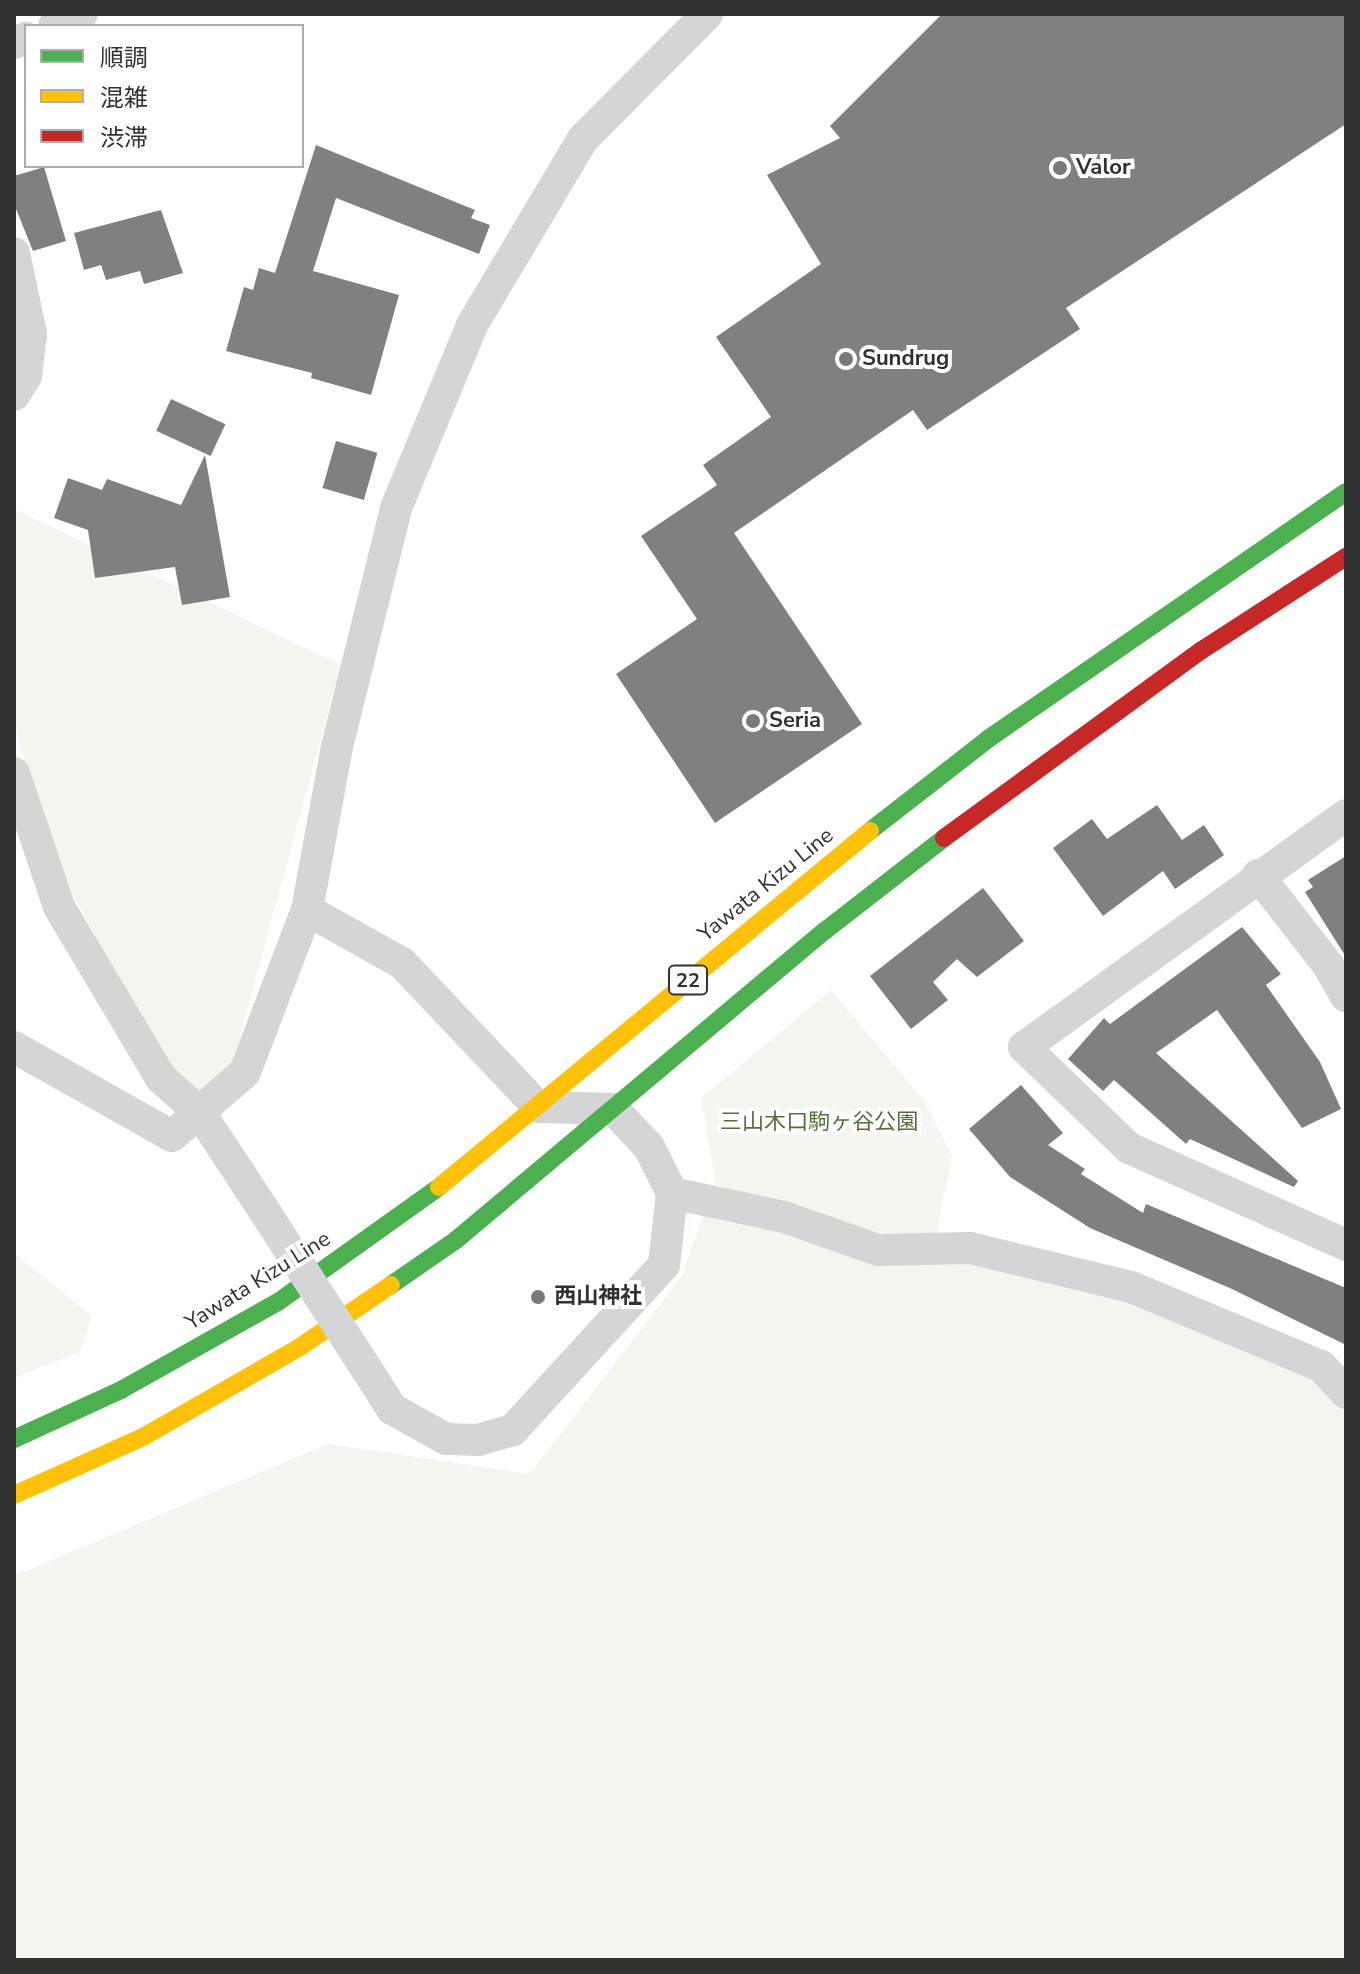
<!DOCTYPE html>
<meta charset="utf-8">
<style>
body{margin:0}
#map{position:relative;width:1360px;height:1974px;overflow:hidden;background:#fff;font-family:"Nunito Sans","Noto Sans JP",sans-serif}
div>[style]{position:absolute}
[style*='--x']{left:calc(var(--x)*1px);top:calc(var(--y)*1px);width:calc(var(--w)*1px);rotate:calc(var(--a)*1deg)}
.green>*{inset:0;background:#f2f6ee}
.building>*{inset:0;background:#808080;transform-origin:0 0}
.street>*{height:32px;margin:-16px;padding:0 16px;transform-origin:16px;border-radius:16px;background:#d5d5d5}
.fast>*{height:18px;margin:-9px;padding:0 9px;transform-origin:9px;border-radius:9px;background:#4caf50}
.slow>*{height:18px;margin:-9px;padding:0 9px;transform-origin:9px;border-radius:9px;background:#ffc107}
.jam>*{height:18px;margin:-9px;padding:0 9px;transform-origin:9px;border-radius:9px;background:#c62828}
.street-bridge>*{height:32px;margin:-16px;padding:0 16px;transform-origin:16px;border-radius:16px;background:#d5d5d5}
.dots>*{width:22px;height:22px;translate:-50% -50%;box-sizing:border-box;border:4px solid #fff;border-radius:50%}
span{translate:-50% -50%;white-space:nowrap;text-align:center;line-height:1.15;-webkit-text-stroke:8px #fff;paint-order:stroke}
.shield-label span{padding:2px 6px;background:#fff;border:2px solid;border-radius:6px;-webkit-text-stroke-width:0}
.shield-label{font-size:20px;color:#313131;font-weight:700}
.poi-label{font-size:22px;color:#313131;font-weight:700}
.left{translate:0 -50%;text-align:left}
.street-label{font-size:22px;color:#313131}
.park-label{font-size:22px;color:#556e3e}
.frame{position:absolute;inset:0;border:16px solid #313131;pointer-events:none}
.legend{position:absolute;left:24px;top:24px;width:280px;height:144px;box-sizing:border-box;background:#fff;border:2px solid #adadad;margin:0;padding:10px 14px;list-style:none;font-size:24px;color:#313131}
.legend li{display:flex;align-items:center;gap:16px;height:40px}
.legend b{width:40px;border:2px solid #adadad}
</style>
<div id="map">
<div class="green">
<i style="clip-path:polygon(14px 509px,341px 665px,232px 1065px,191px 1106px,66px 883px,20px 746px,14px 713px)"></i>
<i style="clip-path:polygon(831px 990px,924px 1101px,952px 1156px,935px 1240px,823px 1225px,716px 1184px,701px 1098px)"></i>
<i style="clip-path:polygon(705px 1209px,969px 1260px,1131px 1300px,1314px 1379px,1346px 1409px,1346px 1960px,14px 1960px,14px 1576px,328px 1444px,530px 1474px,682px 1276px)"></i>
<i style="clip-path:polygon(14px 1253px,92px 1316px,80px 1352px,14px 1378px)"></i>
</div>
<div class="building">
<i style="clip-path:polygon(942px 14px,1346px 14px,1346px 124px,1066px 308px,1080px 329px,927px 430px,913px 410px,734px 533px,862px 724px,715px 823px,616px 674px,697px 619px,641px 536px,717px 485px,703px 465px,771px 417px,716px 337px,821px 264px,767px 175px,840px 138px,830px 126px)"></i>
<i style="clip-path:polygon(316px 145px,475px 210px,471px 218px,490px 225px,479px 254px,336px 198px,313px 271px,399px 295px,371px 395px,311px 378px,312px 373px,226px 351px,244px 287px,253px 290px,259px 268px,275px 273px)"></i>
<i style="clip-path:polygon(44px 167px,66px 241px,33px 251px,14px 204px,14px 176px)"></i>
<i style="clip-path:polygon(161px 210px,183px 273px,144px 284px,140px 271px,106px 280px,101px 265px,84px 270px,74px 233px)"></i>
<i style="left:171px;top:399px;width:60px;height:35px;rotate:25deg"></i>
<i style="left:336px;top:441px;width:43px;height:49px;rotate:16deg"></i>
<i style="clip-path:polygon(205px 455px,230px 597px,182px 605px,175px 567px,95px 578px,88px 530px,54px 518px,68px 478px,102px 490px,107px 479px,181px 505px)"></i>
<i style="clip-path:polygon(1157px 805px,1182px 840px,1204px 825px,1224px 855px,1175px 889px,1163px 871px,1103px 916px,1053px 848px,1092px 819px,1107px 839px)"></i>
<i style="clip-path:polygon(1346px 856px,1346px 957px,1305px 892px,1313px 887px,1308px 880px)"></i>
<i style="clip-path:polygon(983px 888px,1024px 941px,977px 977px,957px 959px,933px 982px,948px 1000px,911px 1029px,870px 976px)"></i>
<i style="clip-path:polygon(1242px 927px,1281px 974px,1266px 985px,1320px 1062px,1341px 1109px,1302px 1128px,1217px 1010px,1156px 1053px,1298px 1181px,1294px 1187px,1190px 1139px,1186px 1144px,1114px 1080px,1103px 1091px,1068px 1059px,1104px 1018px,1110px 1024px)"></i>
<i style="clip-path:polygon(1021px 1085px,1063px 1133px,1048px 1145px,1085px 1169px,1081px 1174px,1143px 1213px,1146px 1204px,1346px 1288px,1346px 1345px,1232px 1289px,1090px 1228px,1010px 1177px,969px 1129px)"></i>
</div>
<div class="street">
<i style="--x:54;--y:26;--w:30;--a:-23"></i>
<i style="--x:14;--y:43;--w:13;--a:-23"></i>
<i style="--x:14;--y:253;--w:83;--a:78.1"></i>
<i style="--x:31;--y:334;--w:42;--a:96.8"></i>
<i style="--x:26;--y:376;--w:22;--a:122"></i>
<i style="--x:14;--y:773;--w:141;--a:71.4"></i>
<i style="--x:59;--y:907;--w:199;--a:59.2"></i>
<i style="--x:161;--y:1078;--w:52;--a:41.9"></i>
<i style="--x:200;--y:1113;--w:115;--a:56.7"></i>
<i style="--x:1346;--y:815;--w:397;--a:144.2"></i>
<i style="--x:1024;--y:1047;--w:146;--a:43.9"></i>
<i style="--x:1129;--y:1148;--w:238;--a:24.1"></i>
<i style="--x:1258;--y:875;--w:114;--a:52.1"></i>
<i style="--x:1328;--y:965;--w:36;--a:60"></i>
<i style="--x:307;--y:910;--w:109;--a:29.2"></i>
<i style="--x:402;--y:963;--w:198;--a:46.6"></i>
<i style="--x:538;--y:1107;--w:75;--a:1.5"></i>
<i style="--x:613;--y:1109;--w:52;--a:46.5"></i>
<i style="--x:649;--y:1147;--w:51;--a:63.4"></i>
<i style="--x:672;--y:1193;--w:72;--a:96.3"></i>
<i style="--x:664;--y:1265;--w:224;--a:132.5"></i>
<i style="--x:513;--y:1430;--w:36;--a:164"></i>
<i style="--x:478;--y:1440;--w:32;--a:-178"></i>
<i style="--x:446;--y:1439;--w:62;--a:-150.9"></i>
<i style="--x:392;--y:1409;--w:49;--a:-122.4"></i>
<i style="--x:14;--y:1047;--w:181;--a:29.4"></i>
<i style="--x:172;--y:1136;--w:97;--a:-41.2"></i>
<i style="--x:245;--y:1072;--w:173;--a:-69.1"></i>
<i style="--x:307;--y:910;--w:166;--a:-79.6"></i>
<i style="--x:337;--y:747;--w:246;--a:-76.1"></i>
<i style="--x:396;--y:508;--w:198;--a:-67.4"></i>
<i style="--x:472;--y:325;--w:217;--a:-59.2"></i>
<i style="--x:583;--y:139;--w:176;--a:-45.2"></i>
<i style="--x:672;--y:1193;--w:115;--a:12.1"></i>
<i style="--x:784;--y:1217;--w:100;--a:19.3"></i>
<i style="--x:878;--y:1250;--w:92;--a:-1.2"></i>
<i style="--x:970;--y:1248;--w:166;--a:13.6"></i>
<i style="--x:1131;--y:1287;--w:206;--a:22.6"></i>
<i style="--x:1321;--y:1366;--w:37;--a:47"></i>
</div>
<div class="fast">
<i style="--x:870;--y:831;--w:150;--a:-37.9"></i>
<i style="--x:988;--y:739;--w:435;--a:-34.6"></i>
<i style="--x:391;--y:1285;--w:79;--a:-34.7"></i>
<i style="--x:456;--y:1240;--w:483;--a:-40"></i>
<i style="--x:826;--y:930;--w:150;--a:-37.9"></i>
<i style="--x:14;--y:1439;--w:118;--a:-24.6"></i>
<i style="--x:121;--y:1390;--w:180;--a:-29.3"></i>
<i style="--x:278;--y:1302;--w:198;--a:-35.5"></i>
</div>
<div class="slow">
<i style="--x:439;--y:1187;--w:559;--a:-39.56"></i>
<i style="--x:14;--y:1495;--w:141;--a:-24.2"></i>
<i style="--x:143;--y:1437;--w:181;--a:-29.8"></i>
<i style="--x:300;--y:1347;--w:110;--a:-34.3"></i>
</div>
<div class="jam">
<i style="--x:944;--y:838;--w:319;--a:-36.1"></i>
<i style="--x:1202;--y:650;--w:171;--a:-32.9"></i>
</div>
<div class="street-bridge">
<i style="--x:263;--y:1209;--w:189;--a:57.1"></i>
</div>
<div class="dots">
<i style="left:1060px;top:168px;background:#797979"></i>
<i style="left:846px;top:359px;background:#797979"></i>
<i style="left:753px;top:721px;background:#797979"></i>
<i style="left:538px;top:1297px;background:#797979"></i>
</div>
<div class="shield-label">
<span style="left:688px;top:980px">22</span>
</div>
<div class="poi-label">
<span class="left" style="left:1076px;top:168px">Valor</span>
<span class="left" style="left:862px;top:359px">Sundrug</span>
<span class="left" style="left:769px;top:721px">Seria</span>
<span class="left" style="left:554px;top:1297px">西山神社</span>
</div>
<div class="street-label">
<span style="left:766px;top:885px;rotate:-39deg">Yawata Kizu Line</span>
<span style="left:258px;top:1281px;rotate:-32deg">Yawata Kizu Line</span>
</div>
<div class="park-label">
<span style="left:819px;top:1123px">三山木口駒ヶ谷公園</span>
</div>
<div class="frame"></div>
<ul class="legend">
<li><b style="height:10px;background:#4caf50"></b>順調</li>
<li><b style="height:10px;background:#ffc107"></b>混雑</li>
<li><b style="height:10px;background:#c62828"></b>渋滞</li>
</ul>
</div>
